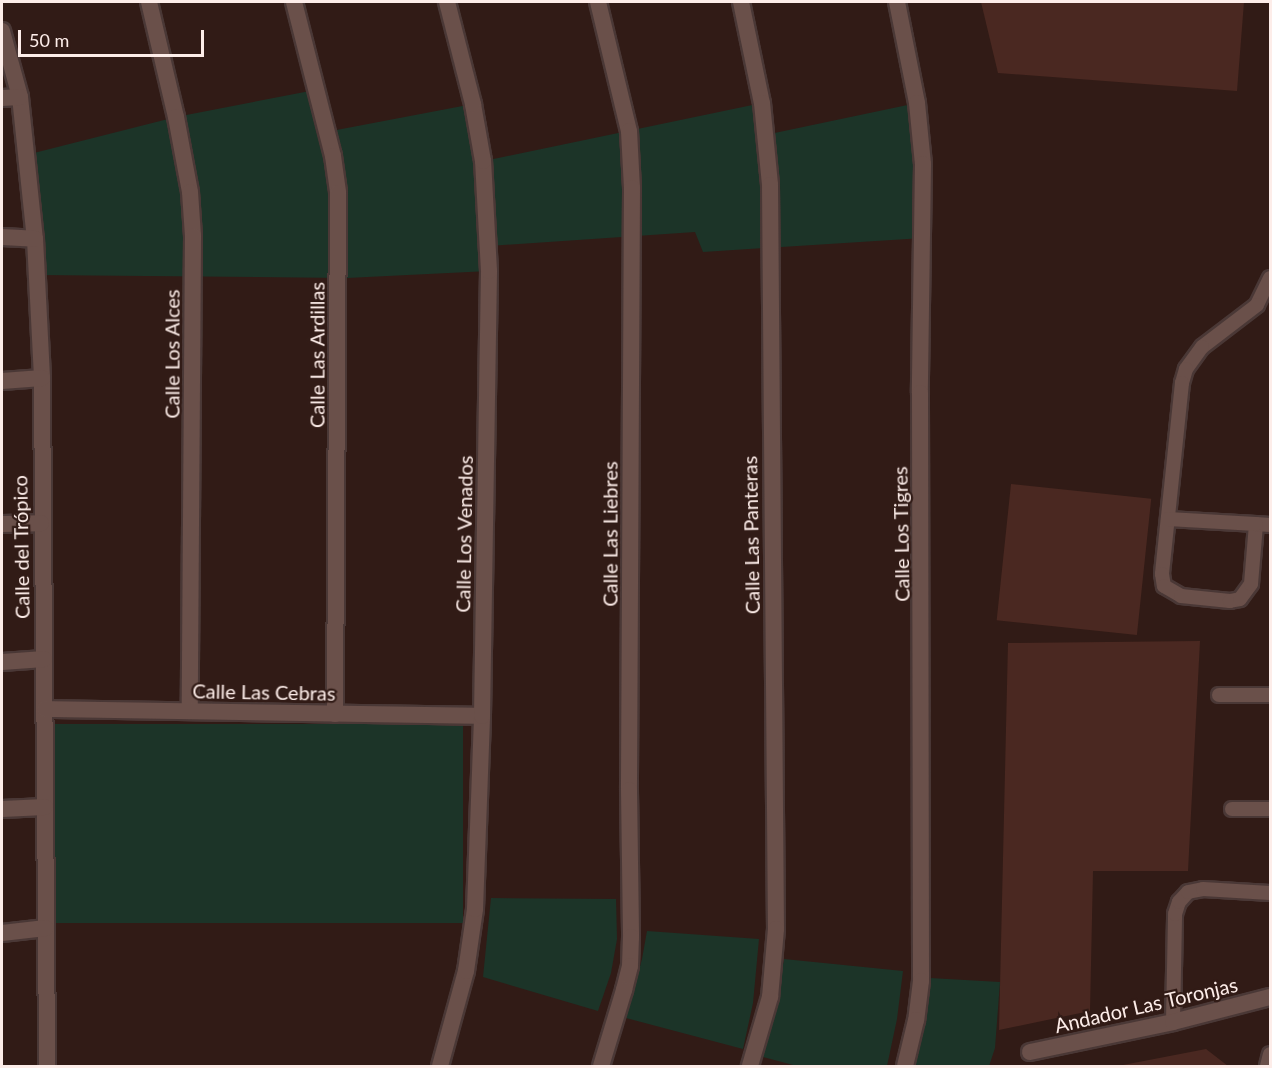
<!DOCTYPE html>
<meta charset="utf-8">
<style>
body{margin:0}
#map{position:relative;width:1272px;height:1068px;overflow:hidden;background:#311b16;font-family:Lato,sans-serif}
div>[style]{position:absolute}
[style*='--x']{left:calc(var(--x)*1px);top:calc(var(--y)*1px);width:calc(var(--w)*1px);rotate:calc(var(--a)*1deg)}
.green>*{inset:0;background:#1c3428;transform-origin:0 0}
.building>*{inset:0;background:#4a2821;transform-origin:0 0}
.roads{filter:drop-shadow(2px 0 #4a3836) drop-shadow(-2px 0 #4a3836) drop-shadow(0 2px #4a3836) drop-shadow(0 -2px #4a3836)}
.service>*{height:14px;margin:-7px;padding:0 7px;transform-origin:7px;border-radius:7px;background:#6a504a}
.minor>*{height:16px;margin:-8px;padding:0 8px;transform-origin:8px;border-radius:8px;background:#6a504a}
span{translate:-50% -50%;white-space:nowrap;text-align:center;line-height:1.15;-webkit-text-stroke:4.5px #311b16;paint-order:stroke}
.street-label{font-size:20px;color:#fdede9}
.frame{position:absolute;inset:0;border:3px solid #fdede9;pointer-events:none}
.scale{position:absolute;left:18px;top:30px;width:186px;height:27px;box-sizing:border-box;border:3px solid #fdede9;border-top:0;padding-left:8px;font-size:18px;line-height:21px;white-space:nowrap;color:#fdede9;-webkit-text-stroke:4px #311b16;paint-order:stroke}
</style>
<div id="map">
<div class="green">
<i style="clip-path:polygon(315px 90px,326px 132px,473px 104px,484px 161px,762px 103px,765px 135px,917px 103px,923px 238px,703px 252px,695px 232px,489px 246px,489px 271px,347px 278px,37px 275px,26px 155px,176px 117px)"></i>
<i style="left:54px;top:724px;width:409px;height:199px"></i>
<i style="clip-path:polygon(491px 898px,616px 899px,617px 939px,611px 973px,598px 1011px,483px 977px)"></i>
<i style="clip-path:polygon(647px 931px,759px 939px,753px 1003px,743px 1049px,626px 1018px,642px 959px)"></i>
<i style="clip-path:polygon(784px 959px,903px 971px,897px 1019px,887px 1066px,797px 1066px,763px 1057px,777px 1000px)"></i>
<i style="clip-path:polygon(930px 978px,1000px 982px,995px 1048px,989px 1066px,911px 1066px,925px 1019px)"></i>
</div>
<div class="building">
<i style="clip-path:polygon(981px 2px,1244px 2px,1237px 91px,998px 73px)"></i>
<i style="left:1011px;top:484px;width:141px;height:137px;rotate:6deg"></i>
<i style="clip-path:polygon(1200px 641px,1188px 871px,1093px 871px,1090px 1011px,999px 1030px,1008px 643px)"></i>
<i style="clip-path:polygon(1206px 1049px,1228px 1066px,1123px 1066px,1123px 1065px)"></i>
</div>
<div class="roads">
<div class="service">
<i style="--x:1270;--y:278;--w:30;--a:116"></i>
<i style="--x:1257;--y:305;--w:69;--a:142.6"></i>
<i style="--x:1202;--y:347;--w:27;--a:126"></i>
<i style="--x:1186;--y:369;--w:15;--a:106"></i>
<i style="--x:1182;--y:383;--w:192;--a:96"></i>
<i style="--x:1162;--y:574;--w:12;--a:81"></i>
<i style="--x:1164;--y:586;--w:20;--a:30"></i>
<i style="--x:1181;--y:596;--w:49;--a:5.8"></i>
<i style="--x:1230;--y:601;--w:10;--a:-11"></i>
<i style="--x:1240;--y:599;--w:19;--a:-54"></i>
<i style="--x:1251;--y:584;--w:60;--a:-85.2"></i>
<i style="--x:1256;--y:524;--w:14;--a:4"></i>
<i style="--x:1168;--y:519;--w:88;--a:3.3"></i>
<i style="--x:1219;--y:695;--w:51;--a:0"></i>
<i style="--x:1232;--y:809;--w:38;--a:0"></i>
<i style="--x:1173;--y:1022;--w:108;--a:-88.9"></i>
<i style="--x:1175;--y:914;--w:13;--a:-72"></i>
<i style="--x:1179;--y:902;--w:13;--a:-48"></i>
<i style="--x:1188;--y:892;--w:15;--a:-11"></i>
<i style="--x:1203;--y:889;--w:67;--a:3.4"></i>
<i style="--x:1267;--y:1066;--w:12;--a:-76"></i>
</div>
<div class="minor">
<i style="--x:149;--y:2;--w:118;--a:76.8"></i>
<i style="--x:176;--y:117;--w:76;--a:79.4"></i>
<i style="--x:190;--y:192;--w:44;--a:86.1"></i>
<i style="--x:193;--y:236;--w:475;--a:90.4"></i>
<i style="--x:294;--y:2;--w:159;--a:75.8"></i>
<i style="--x:333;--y:156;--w:37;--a:82"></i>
<i style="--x:338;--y:193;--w:521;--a:90.33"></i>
<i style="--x:598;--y:2;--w:133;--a:76.5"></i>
<i style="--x:629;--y:131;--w:57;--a:87"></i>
<i style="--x:632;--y:188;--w:602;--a:90.29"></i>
<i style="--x:629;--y:790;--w:147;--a:89.2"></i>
<i style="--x:631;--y:937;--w:29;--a:92"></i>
<i style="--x:630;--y:966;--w:25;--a:104"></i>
<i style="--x:624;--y:990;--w:79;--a:106.8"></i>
<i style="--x:741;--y:2;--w:103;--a:78.3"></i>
<i style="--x:762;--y:103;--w:82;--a:84.4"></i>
<i style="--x:770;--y:185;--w:744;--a:89.54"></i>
<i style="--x:776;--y:929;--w:68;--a:95"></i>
<i style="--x:770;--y:997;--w:72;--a:106.2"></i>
<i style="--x:897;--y:2;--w:103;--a:78.8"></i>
<i style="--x:917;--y:103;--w:61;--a:84.4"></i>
<i style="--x:923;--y:164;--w:229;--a:90.8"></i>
<i style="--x:920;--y:393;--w:588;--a:89.9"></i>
<i style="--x:921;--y:981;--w:39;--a:97"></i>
<i style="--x:916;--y:1020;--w:47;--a:103.4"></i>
<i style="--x:2;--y:31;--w:68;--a:74.7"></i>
<i style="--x:20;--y:97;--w:143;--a:84"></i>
<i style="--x:35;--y:239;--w:139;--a:87.1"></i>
<i style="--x:42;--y:378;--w:688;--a:89.58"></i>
<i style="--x:2;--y:98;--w:18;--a:-3"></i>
<i style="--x:2;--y:237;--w:33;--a:3"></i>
<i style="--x:2;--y:381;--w:40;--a:-4.3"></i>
<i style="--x:2;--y:524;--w:39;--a:-1"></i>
<i style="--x:2;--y:662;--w:42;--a:-4.1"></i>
<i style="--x:45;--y:709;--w:437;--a:0.9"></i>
<i style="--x:2;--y:809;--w:43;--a:-2.7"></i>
<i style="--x:2;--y:933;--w:44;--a:-6.5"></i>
<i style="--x:1030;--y:1052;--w:146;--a:-11.8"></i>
<i style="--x:1173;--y:1022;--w:100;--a:-14.5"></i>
<i style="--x:440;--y:1066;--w:98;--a:-74.7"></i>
<i style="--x:466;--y:971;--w:63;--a:-81.7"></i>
<i style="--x:475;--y:909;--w:193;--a:-87.9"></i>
<i style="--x:482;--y:716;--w:445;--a:-89.1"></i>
<i style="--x:489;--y:271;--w:110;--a:-93.1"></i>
<i style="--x:483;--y:161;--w:58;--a:-100"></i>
<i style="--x:473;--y:104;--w:105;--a:-104.3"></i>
</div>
</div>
<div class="street-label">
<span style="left:172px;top:354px;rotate:-90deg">Calle Los Alces</span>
<span style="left:317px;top:355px;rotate:-90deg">Calle Las Ardillas</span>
<span style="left:464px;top:534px;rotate:-89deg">Calle Los Venados</span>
<span style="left:610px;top:534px;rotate:-90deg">Calle Las Liebres</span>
<span style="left:901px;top:534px;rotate:-91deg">Calle Los Tigres</span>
<span style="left:751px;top:535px;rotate:-91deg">Calle Las Panteras</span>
<span style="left:21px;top:547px;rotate:-91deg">Calle del Trópico</span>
<span style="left:264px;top:692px;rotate:1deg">Calle Las Cebras</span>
<span style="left:1146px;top:1005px;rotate:-13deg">Andador Las Toronjas</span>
</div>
<div class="frame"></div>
<div class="scale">50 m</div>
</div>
